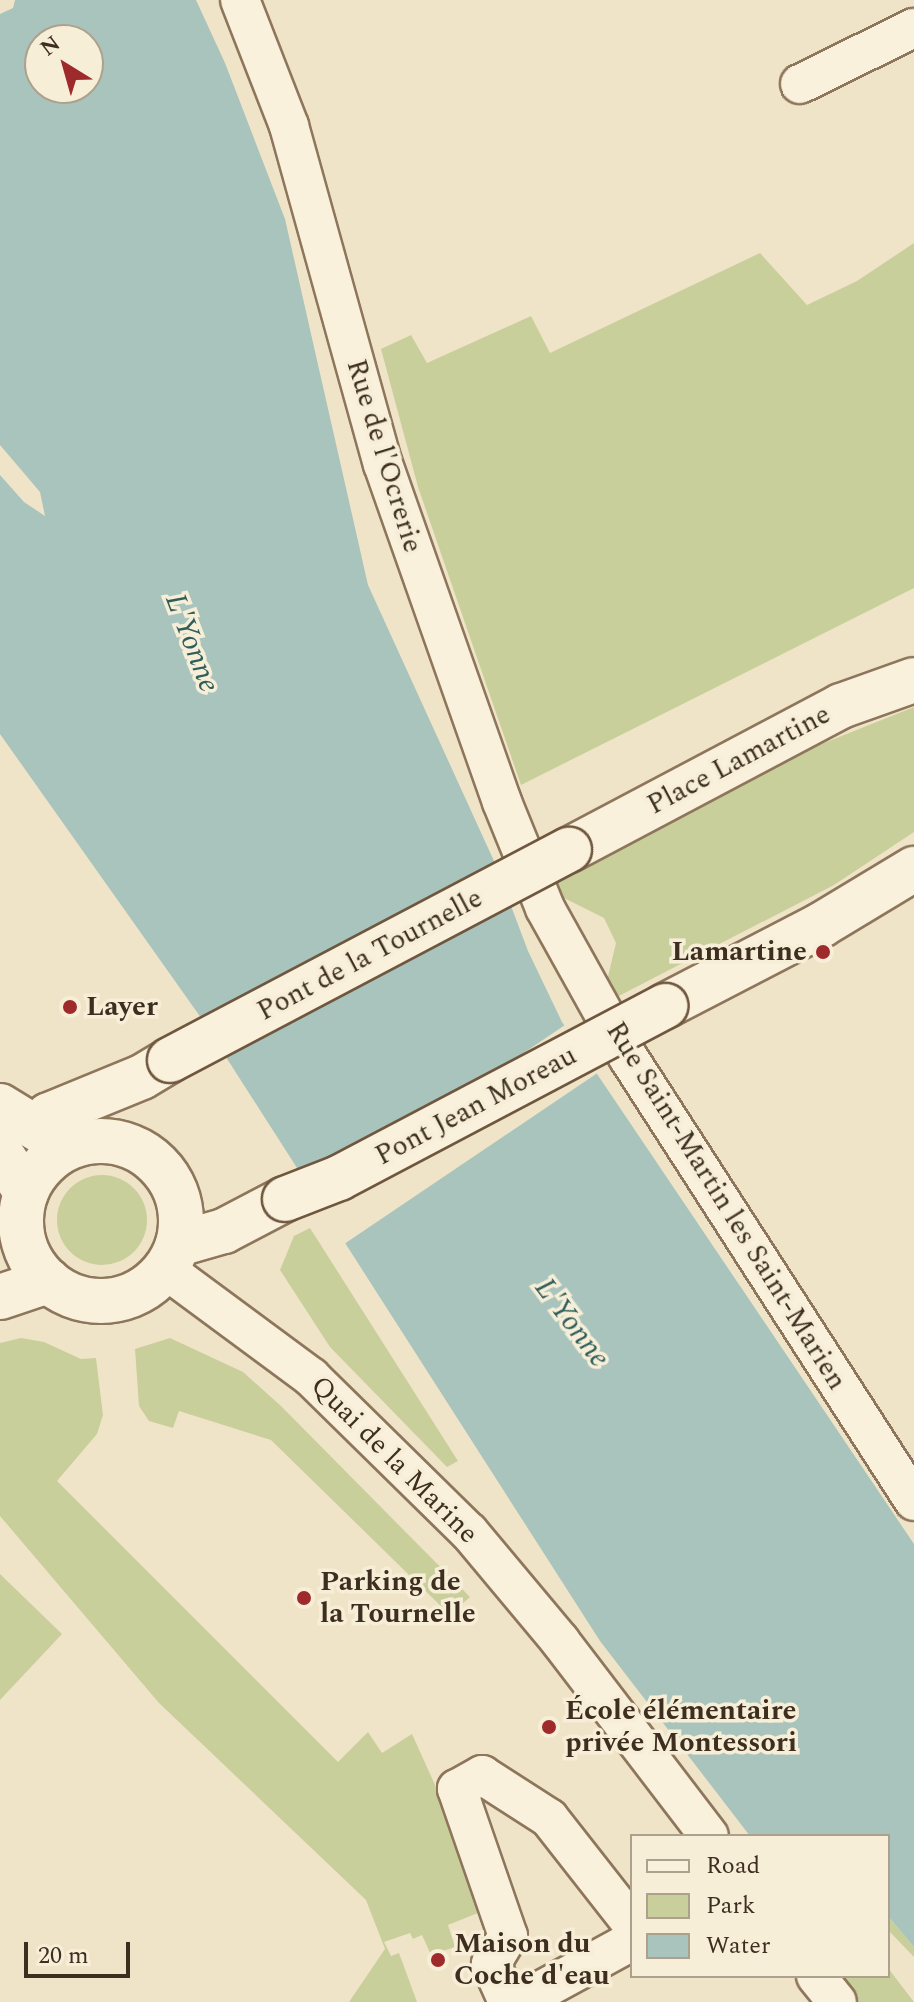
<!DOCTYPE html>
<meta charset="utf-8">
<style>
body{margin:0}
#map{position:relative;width:914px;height:2002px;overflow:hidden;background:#f0e4c8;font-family:Spectral,serif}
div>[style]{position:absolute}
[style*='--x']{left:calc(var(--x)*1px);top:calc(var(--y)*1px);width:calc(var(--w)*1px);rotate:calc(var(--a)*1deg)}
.green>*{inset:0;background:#c9cf9b}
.round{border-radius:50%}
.water>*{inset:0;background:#a9c4bc}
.pier>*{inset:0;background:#f0e4c8;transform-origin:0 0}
.roads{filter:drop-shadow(2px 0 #8d765c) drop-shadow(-2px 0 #8d765c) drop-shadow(0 2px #8d765c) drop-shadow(0 -2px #8d765c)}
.minor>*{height:38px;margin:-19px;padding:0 19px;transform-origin:19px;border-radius:19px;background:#faf1dc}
.tertiary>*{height:44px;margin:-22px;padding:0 22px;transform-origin:22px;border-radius:22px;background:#faf1dc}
.secondary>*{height:44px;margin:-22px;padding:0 22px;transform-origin:22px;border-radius:22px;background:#faf1dc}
.secondary>.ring{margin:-22px;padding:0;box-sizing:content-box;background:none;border:44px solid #faf1dc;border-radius:50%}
.bridges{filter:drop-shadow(2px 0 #6f573f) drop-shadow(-2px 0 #6f573f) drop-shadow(0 2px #6f573f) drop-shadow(0 -2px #6f573f)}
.secondary-bridge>*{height:44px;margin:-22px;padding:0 22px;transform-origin:22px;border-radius:22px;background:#faf1dc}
.dots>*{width:22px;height:22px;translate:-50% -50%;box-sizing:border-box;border:4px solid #f7eed8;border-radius:50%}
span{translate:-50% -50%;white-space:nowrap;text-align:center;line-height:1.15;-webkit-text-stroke:7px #f7eed8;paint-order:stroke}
.street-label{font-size:28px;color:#3d2e20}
.poi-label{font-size:28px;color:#3d2e20;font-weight:700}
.right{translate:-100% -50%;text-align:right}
.left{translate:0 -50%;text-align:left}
.water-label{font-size:30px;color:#2f5d5a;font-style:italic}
.legend{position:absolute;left:630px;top:1834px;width:260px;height:144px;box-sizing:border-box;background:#f7eed8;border:2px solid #ada18e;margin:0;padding:10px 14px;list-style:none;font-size:24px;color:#3d2e20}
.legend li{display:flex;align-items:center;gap:16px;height:40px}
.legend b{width:40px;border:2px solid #ada18e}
.north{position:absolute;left:24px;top:24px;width:80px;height:80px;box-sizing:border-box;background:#f7eed8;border:2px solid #ada18e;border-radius:50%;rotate:323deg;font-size:22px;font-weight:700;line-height:32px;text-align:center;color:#3d2e20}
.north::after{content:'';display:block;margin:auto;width:28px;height:36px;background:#9e2a2b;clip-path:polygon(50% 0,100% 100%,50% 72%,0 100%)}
.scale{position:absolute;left:24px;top:1942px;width:106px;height:36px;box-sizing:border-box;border:4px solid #3d2e20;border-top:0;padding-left:10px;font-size:24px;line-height:28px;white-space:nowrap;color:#3d2e20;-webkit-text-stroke:6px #f7eed8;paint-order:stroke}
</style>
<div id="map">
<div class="green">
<i style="clip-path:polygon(914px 243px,914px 588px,521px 785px,418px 487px,381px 349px,411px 335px,427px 363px,531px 316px,550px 353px,760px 253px,807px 305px,857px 281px)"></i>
<i style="clip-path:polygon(914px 707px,914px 832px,834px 885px,613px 999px,606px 985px,616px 943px,604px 918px,562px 897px,552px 879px,804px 751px)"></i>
<i class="round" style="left:57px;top:1175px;width:90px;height:90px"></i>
<i style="clip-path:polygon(310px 1228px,458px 1461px,447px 1467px,330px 1347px,280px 1270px,294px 1236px)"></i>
<i style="clip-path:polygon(21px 1338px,44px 1342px,81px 1359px,96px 1358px,103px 1415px,97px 1434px,57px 1481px,338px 1762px,368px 1732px,382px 1753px,412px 1734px,445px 1807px,483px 1911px,448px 1925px,455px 1947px,431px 1955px,422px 1935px,413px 1939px,410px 1933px,384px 1942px,391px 1956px,399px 1953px,417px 2002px,349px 2002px,385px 1949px,366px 1900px,159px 1703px,0 1516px,0 1343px)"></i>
<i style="clip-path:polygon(170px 1338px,243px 1372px,281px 1406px,470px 1597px,450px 1615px,271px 1440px,179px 1411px,173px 1428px,149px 1421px,139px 1406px,135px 1349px)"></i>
<i style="clip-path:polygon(0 1574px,62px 1634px,0 1700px)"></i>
<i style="clip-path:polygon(888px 1916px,914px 1947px,914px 1957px,888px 1930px)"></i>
<i style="clip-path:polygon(888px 1968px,914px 2002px,852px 2002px,832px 1976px,888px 1976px)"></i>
</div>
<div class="water">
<i style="clip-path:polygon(evenodd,15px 0,196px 0,225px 63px,285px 219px,368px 585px,494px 861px,528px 951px,562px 1022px,914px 1544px,914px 1947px,888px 1916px,888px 1836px,750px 1836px,600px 1641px,199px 1015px,0 734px,0 475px,24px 502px,45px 516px,40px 492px,0 445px,0 14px,13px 8px,15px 0,40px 40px,88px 40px,88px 88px,40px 88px,40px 40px)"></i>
</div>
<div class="pier">
<i style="left:568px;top:1023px;width:58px;height:314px;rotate:56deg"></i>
</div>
<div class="roads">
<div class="minor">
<i style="--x:240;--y:0;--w:135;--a:68.7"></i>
<i style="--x:289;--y:126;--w:351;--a:74.5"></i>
<i style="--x:383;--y:464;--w:358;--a:70.6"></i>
<i style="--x:502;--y:802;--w:114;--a:67.9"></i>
<i style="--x:545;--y:908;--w:171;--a:60.9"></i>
<i style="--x:628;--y:1057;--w:528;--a:57.21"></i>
<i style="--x:800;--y:84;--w:127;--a:-26.2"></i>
<i style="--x:165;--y:1269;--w:182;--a:36.5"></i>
<i style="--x:311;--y:1377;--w:221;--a:44.5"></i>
<i style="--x:469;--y:1532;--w:142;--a:50.1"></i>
<i style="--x:560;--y:1641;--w:245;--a:52.6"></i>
<i style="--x:816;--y:1976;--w:33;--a:51"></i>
<i style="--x:508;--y:2002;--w:42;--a:-114.1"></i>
<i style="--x:491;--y:1964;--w:33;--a:-59"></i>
<i style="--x:508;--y:1936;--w:156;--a:-109.1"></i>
<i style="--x:457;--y:1789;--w:29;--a:-29"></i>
<i style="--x:482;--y:1775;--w:80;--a:32.7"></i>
<i style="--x:549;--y:1818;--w:135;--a:51.9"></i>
<i style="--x:520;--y:2002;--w:128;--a:-28.6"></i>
</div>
<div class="tertiary">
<i style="--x:0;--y:1106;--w:79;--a:31.5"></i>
<i style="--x:0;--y:1152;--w:48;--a:57"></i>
</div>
<div class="secondary">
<i style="--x:569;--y:850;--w:308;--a:-27.9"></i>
<i style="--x:841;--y:706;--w:77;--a:-19.6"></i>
<i style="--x:665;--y:1006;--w:176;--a:-27.4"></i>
<i style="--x:821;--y:925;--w:109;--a:-31.1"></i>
<i style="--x:35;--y:1127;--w:18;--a:-41"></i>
<i style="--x:49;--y:1115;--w:100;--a:-22.2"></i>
<i style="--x:142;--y:1077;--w:33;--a:-31"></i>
<i class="ring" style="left:21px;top:1141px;width:116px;height:116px"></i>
<i style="--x:178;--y:1244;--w:48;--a:-15.8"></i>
<i style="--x:224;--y:1231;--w:69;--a:-27.7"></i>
<i style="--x:0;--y:1297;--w:51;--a:-18.4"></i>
</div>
</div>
<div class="bridges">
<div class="secondary-bridge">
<i style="--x:170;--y:1060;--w:451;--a:-27.8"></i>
<i style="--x:285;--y:1199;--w:58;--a:-21.3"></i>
<i style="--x:339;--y:1178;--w:369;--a:-27.8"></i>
</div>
</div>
<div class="dots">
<i style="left:823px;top:952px;background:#9e2a2b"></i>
<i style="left:70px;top:1007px;background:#9e2a2b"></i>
<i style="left:304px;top:1598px;background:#9e2a2b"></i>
<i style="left:549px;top:1727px;background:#9e2a2b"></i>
<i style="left:438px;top:1960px;background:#9e2a2b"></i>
</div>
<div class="street-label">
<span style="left:384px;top:456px;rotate:73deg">Rue de l'Ocrerie</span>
<span style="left:739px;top:760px;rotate:-28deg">Place Lamartine</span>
<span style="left:370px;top:955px;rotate:-28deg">Pont de la Tournelle</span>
<span style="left:476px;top:1106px;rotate:-28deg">Pont Jean Moreau</span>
<span style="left:726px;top:1206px;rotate:58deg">Rue Saint-Martin les Saint-Marien</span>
<span style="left:394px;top:1460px;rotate:45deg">Quai de la Marine</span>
</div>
<div class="poi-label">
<span class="right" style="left:807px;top:952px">Lamartine</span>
<span class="left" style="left:86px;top:1007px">Layer</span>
<span class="left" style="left:320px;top:1598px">Parking de<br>la Tournelle</span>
<span class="left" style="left:565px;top:1727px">École élémentaire<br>privée Montessori</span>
<span class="left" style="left:454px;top:1960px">Maison du<br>Coche d'eau</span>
</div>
<div class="water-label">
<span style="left:192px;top:643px;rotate:69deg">L'Yonne</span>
<span style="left:572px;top:1323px;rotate:53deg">L'Yonne</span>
</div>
<ul class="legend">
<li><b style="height:10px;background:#faf1dc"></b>Road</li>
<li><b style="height:22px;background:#c9cf9b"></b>Park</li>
<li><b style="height:22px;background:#a9c4bc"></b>Water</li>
</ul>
<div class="north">N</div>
<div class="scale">20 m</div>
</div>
